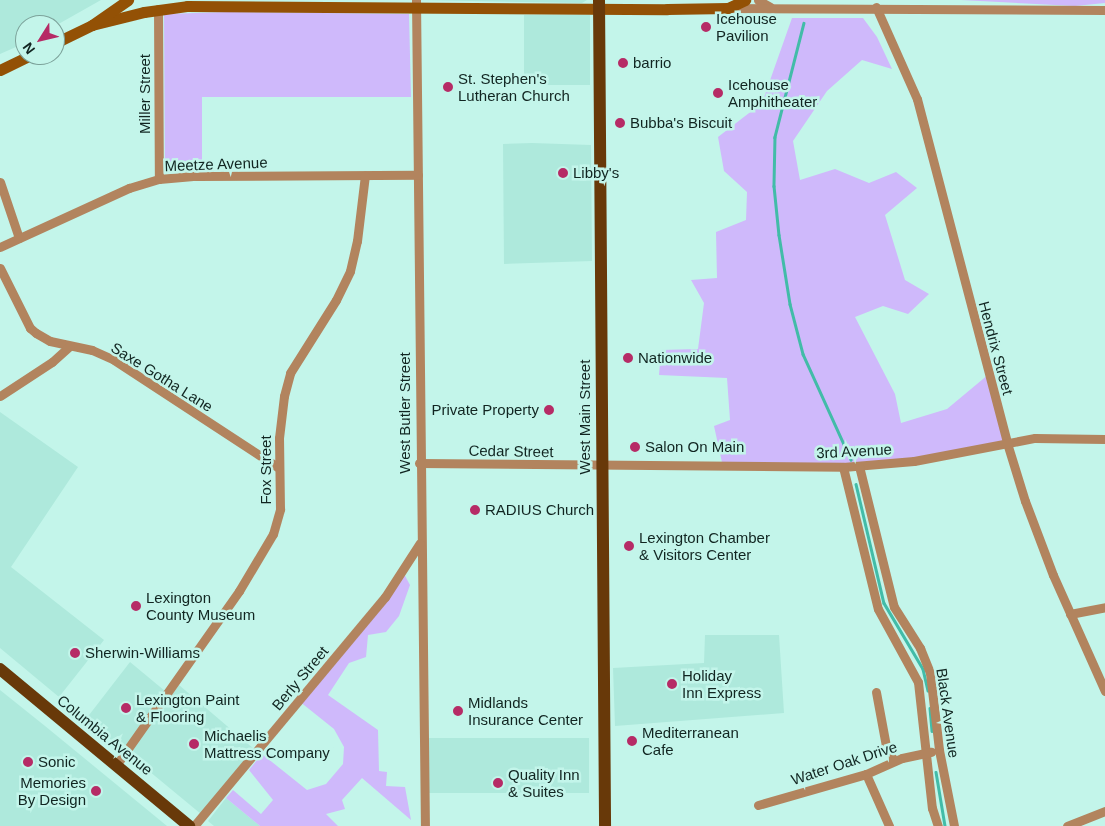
<!DOCTYPE html>
<style>
body{margin:0}
#map{position:relative;width:1105px;height:826px;overflow:hidden;background:#c3f5ea;font-family:Arial,sans-serif}
div>[style]{position:absolute}
[style*='--x']{left:calc(var(--x)*1px);top:calc(var(--y)*1px);width:calc(var(--w)*1px);rotate:calc(var(--a)*1deg)}
.built>*{inset:0;background:#aee9dc;transform-origin:0 0}
.green>*{inset:0;background:#cfb9fb}
.stream>*{height:2.5px;margin:-1.25px;padding:0 1.25px;transform-origin:1.25px;border-radius:1.25px;background:#42bca8}
.minor>*{height:9px;margin:-4.5px;padding:0 4.5px;transform-origin:4.5px;border-radius:4.5px;background:#b2845e}
.secondary>*{height:11px;margin:-5.5px;padding:0 5.5px;transform-origin:5.5px;border-radius:5.5px;background:#935105}
.primary>*{height:12px;margin:-6px;padding:0 6px;transform-origin:6px;border-radius:6px;background:#683909}
.dots>*{width:14px;height:14px;translate:-50% -50%;box-sizing:border-box;border:2px solid #c3f5ea;border-radius:50%}
span{translate:-50% -50%;white-space:nowrap;text-align:center;line-height:1.15;-webkit-text-stroke:5px #c3f5ea;paint-order:stroke}
.poi-label{font-size:15px;color:#112521}
.left{translate:0 -50%;text-align:left}
.right{translate:-100% -50%;text-align:right}
.street-label{font-size:15px;color:#112521}
.north{position:absolute;left:15px;top:15px;width:50px;height:50px;box-sizing:border-box;background:#c3f5ea;border:1px solid #7ca29a;border-radius:50%;rotate:234deg;font-size:14px;font-weight:700;line-height:20px;text-align:center;color:#112521}
.north::after{content:'';display:block;margin:auto;width:18px;height:22px;background:#b62b66;clip-path:polygon(50% 0,100% 100%,50% 72%,0 100%)}
</style>
<div id="map">
<div class="built">
<i style="clip-path:polygon(0 0,101px 0,55px 26px,25px 25px,25px 43px,0 54px)"></i>
<i style="clip-path:polygon(419px 0,587px 0,582px 3px)"></i>
<i style="left:590px;top:15px;width:70px;height:66px;rotate:90deg"></i>
<i style="clip-path:polygon(532px 143px,591px 145px,592px 261px,504px 264px,503px 144px)"></i>
<i style="clip-path:polygon(0 412px,78px 467px,11px 567px,104px 640px,59px 697px,0 648px)"></i>
<i style="clip-path:polygon(705px 635px,779px 635px,784px 713px,615px 726px,613px 668px,704px 663px)"></i>
<i style="clip-path:polygon(130px 662px,171px 696px,179px 685px,254px 749px,201px 814px,86px 719px)"></i>
<i style="clip-path:polygon(0 690px,45px 726px,167px 826px,0 826px)"></i>
<i style="left:589px;top:738px;width:55px;height:160px;rotate:90deg"></i>
<i style="clip-path:polygon(226px 798px,260px 826px,214px 826px,208px 821px)"></i>
</div>
<div class="green">
<i style="clip-path:polygon(961px 0,1105px 0,1105px 3px,1075px 6px)"></i>
<i style="clip-path:polygon(227px 12px,409px 14px,411px 97px,202px 97px,202px 170px,165px 172px,164px 14px)"></i>
<i style="clip-path:polygon(792px 18px,863px 18px,877px 37px,892px 69px,862px 60px,827px 91px,793px 141px,800px 180px,835px 169px,869px 183px,896px 172px,917px 188px,885px 215px,905px 280px,929px 294px,908px 314px,883px 306px,855px 317px,895px 394px,901px 423px,947px 409px,989px 374px,1007px 443px,914px 461px,723px 467px,714px 426px,730px 420px,727px 378px,659px 375px,661px 350px,698px 349px,704px 303px,691px 280px,717px 278px,716px 232px,746px 220px,747px 192px,724px 171px,718px 137px,762px 103px)"></i>
<i style="clip-path:polygon(403px 572px,410px 585px,399px 616px,386px 632px,368px 635px,366px 657px,349px 663px,328px 695px,378px 730px,379px 771px,387px 772px,386px 786px,405px 787px,411px 820px,362px 778px,342px 800px,345px 809px,326px 814px,338px 826px,260px 826px,226px 798px,233px 790px,261px 814px,273px 800px,249px 770px,262px 754px,307px 790px,326px 784px,343px 764px,344px 747px,334px 729px,299px 701px)"></i>
</div>
<div class="stream">
<i style="--x:804;--y:23;--w:118;--a:104.3"></i>
<i style="--x:775;--y:137;--w:49;--a:91.2"></i>
<i style="--x:774;--y:186;--w:49;--a:84.2"></i>
<i style="--x:779;--y:235;--w:70;--a:80.9"></i>
<i style="--x:790;--y:304;--w:52;--a:75.4"></i>
<i style="--x:803;--y:354;--w:116;--a:65.6"></i>
<i style="--x:856;--y:484;--w:122;--a:76.8"></i>
<i style="--x:884;--y:603;--w:77;--a:59.4"></i>
<i style="--x:923;--y:669;--w:22;--a:77"></i>
<i style="--x:930;--y:708;--w:23;--a:85"></i>
<i style="--x:936;--y:772;--w:55;--a:80.5"></i>
</div>
<div class="minor">
<i style="--x:416;--y:0;--w:826;--a:89.38"></i>
<i style="--x:758;--y:0;--w:14;--a:30"></i>
<i style="--x:876;--y:7;--w:101;--a:66"></i>
<i style="--x:917;--y:99;--w:356;--a:75.3"></i>
<i style="--x:1007;--y:443;--w:61;--a:72.8"></i>
<i style="--x:1025;--y:501;--w:79;--a:69.3"></i>
<i style="--x:1053;--y:575;--w:127;--a:65.9"></i>
<i style="--x:728;--y:8;--w:377;--a:0.3"></i>
<i style="--x:158;--y:9;--w:170;--a:89.7"></i>
<i style="--x:0;--y:182;--w:59;--a:71.3"></i>
<i style="--x:0;--y:247;--w:142;--a:-24.6"></i>
<i style="--x:129;--y:188;--w:31;--a:-17"></i>
<i style="--x:159;--y:179;--w:37;--a:-5"></i>
<i style="--x:196;--y:176;--w:222;--a:-0.3"></i>
<i style="--x:0;--y:268;--w:67;--a:63.4"></i>
<i style="--x:30;--y:328;--w:8;--a:40"></i>
<i style="--x:36;--y:333;--w:16;--a:30"></i>
<i style="--x:50;--y:341;--w:43;--a:12.1"></i>
<i style="--x:92;--y:350;--w:24;--a:24"></i>
<i style="--x:114;--y:360;--w:197;--a:33.2"></i>
<i style="--x:0;--y:396;--w:62;--a:-33.2"></i>
<i style="--x:52;--y:362;--w:24;--a:-42"></i>
<i style="--x:419;--y:463;--w:424;--a:0.5"></i>
<i style="--x:843;--y:467;--w:71;--a:-4.8"></i>
<i style="--x:914;--y:461;--w:123;--a:-10.8"></i>
<i style="--x:1035;--y:438;--w:70;--a:0.8"></i>
<i style="--x:859;--y:466;--w:145;--a:76.1"></i>
<i style="--x:894;--y:607;--w:49;--a:57.6"></i>
<i style="--x:920;--y:648;--w:27;--a:68"></i>
<i style="--x:930;--y:673;--w:78;--a:83.3"></i>
<i style="--x:939;--y:750;--w:77;--a:78.8"></i>
<i style="--x:843;--y:467;--w:146;--a:76.2"></i>
<i style="--x:878;--y:609;--w:83;--a:61.3"></i>
<i style="--x:918;--y:682;--w:127;--a:83.7"></i>
<i style="--x:932;--y:808;--w:19;--a:72"></i>
<i style="--x:1070;--y:614;--w:36;--a:-11"></i>
<i style="--x:876;--y:692;--w:55;--a:79.5"></i>
<i style="--x:886;--y:746;--w:17;--a:62"></i>
<i style="--x:117;--y:764;--w:212;--a:-54.8"></i>
<i style="--x:239;--y:591;--w:66;--a:-59.2"></i>
<i style="--x:273;--y:534;--w:26;--a:-74"></i>
<i style="--x:280;--y:509;--w:71;--a:-90.8"></i>
<i style="--x:279;--y:438;--w:42;--a:-83.2"></i>
<i style="--x:284;--y:396;--w:24;--a:-75"></i>
<i style="--x:290;--y:373;--w:86;--a:-57.8"></i>
<i style="--x:336;--y:300;--w:32;--a:-64"></i>
<i style="--x:350;--y:271;--w:31;--a:-77"></i>
<i style="--x:357;--y:241;--w:66;--a:-83.1"></i>
<i style="--x:866;--y:774;--w:57;--a:66.1"></i>
<i style="--x:758;--y:805;--w:112;--a:-16"></i>
<i style="--x:866;--y:774;--w:39;--a:-24"></i>
<i style="--x:902;--y:758;--w:30;--a:-12"></i>
<i style="--x:194;--y:826;--w:298;--a:-50.2"></i>
<i style="--x:385;--y:597;--w:64;--a:-57.1"></i>
<i style="--x:1067;--y:826;--w:41;--a:-21.5"></i>
</div>
<div class="secondary">
<i style="--x:92;--y:25;--w:54;--a:-14"></i>
<i style="--x:144;--y:12;--w:43;--a:-7.9"></i>
<i style="--x:187;--y:6;--w:480;--a:0.4"></i>
<i style="--x:667;--y:9;--w:61;--a:-0.9"></i>
<i style="--x:728;--y:8;--w:19;--a:-25"></i>
<i style="--x:55;--y:43;--w:41;--a:-25.9"></i>
<i style="--x:92;--y:25;--w:44;--a:-34.8"></i>
<i style="--x:0;--y:70;--w:34;--a:-26"></i>
</div>
<div class="primary">
<i style="--x:599;--y:0;--w:826;--a:89.58"></i>
<i style="--x:0;--y:669;--w:246;--a:39.7"></i>
</div>
<div class="dots">
<i style="left:706px;top:27px;background:#b62b66"></i>
<i style="left:623px;top:63px;background:#b62b66"></i>
<i style="left:448px;top:87px;background:#b62b66"></i>
<i style="left:718px;top:93px;background:#b62b66"></i>
<i style="left:620px;top:123px;background:#b62b66"></i>
<i style="left:563px;top:173px;background:#b62b66"></i>
<i style="left:628px;top:358px;background:#b62b66"></i>
<i style="left:549px;top:410px;background:#b62b66"></i>
<i style="left:635px;top:447px;background:#b62b66"></i>
<i style="left:475px;top:510px;background:#b62b66"></i>
<i style="left:629px;top:546px;background:#b62b66"></i>
<i style="left:136px;top:606px;background:#b62b66"></i>
<i style="left:75px;top:653px;background:#b62b66"></i>
<i style="left:672px;top:684px;background:#b62b66"></i>
<i style="left:126px;top:708px;background:#b62b66"></i>
<i style="left:458px;top:711px;background:#b62b66"></i>
<i style="left:632px;top:741px;background:#b62b66"></i>
<i style="left:194px;top:744px;background:#b62b66"></i>
<i style="left:28px;top:762px;background:#b62b66"></i>
<i style="left:498px;top:783px;background:#b62b66"></i>
<i style="left:96px;top:791px;background:#b62b66"></i>
</div>
<div class="poi-label">
<span class="left" style="left:716px;top:27px">Icehouse<br>Pavilion</span>
<span class="left" style="left:633px;top:63px">barrio</span>
<span class="left" style="left:458px;top:87px">St. Stephen's<br>Lutheran Church</span>
<span class="left" style="left:728px;top:93px">Icehouse<br>Amphitheater</span>
<span class="left" style="left:630px;top:123px">Bubba's Biscuit</span>
<span class="left" style="left:573px;top:173px">Libby's</span>
<span class="left" style="left:638px;top:358px">Nationwide</span>
<span class="right" style="left:539px;top:410px">Private Property</span>
<span class="left" style="left:645px;top:447px">Salon On Main</span>
<span class="left" style="left:485px;top:510px">RADIUS Church</span>
<span class="left" style="left:639px;top:546px">Lexington Chamber<br>&amp; Visitors Center</span>
<span class="left" style="left:146px;top:606px">Lexington<br>County Museum</span>
<span class="left" style="left:85px;top:653px">Sherwin-Williams</span>
<span class="left" style="left:682px;top:684px">Holiday<br>Inn Express</span>
<span class="left" style="left:136px;top:708px">Lexington Paint<br>&amp; Flooring</span>
<span class="left" style="left:468px;top:711px">Midlands<br>Insurance Center</span>
<span class="left" style="left:642px;top:741px">Mediterranean<br>Cafe</span>
<span class="left" style="left:204px;top:744px">Michaelis<br>Mattress Company</span>
<span class="left" style="left:38px;top:762px">Sonic</span>
<span class="left" style="left:508px;top:783px">Quality Inn<br>&amp; Suites</span>
<span class="right" style="left:86px;top:791px">Memories<br>By Design</span>
</div>
<div class="street-label">
<span style="left:145px;top:94px;rotate:-90deg">Miller Street</span>
<span style="left:216px;top:164px;rotate:-2deg">Meetze Avenue</span>
<span style="left:996px;top:348px;rotate:75deg">Hendrix Street</span>
<span style="left:162px;top:377px;rotate:32deg">Saxe Gotha Lane</span>
<span style="left:405px;top:413px;rotate:-90deg">West Butler Street</span>
<span style="left:585px;top:417px;rotate:-90deg">West Main Street</span>
<span style="left:511px;top:451px;rotate:1deg">Cedar Street</span>
<span style="left:854px;top:451px;rotate:-3deg">3rd Avenue</span>
<span style="left:266px;top:470px;rotate:-90deg">Fox Street</span>
<span style="left:300px;top:678px;rotate:-50deg">Berly Street</span>
<span style="left:948px;top:713px;rotate:82deg">Black Avenue</span>
<span style="left:105px;top:735px;rotate:39deg">Columbia Avenue</span>
<span style="left:844px;top:763px;rotate:-18deg">Water Oak Drive</span>
</div>
<div class="north">N</div>
</div>
